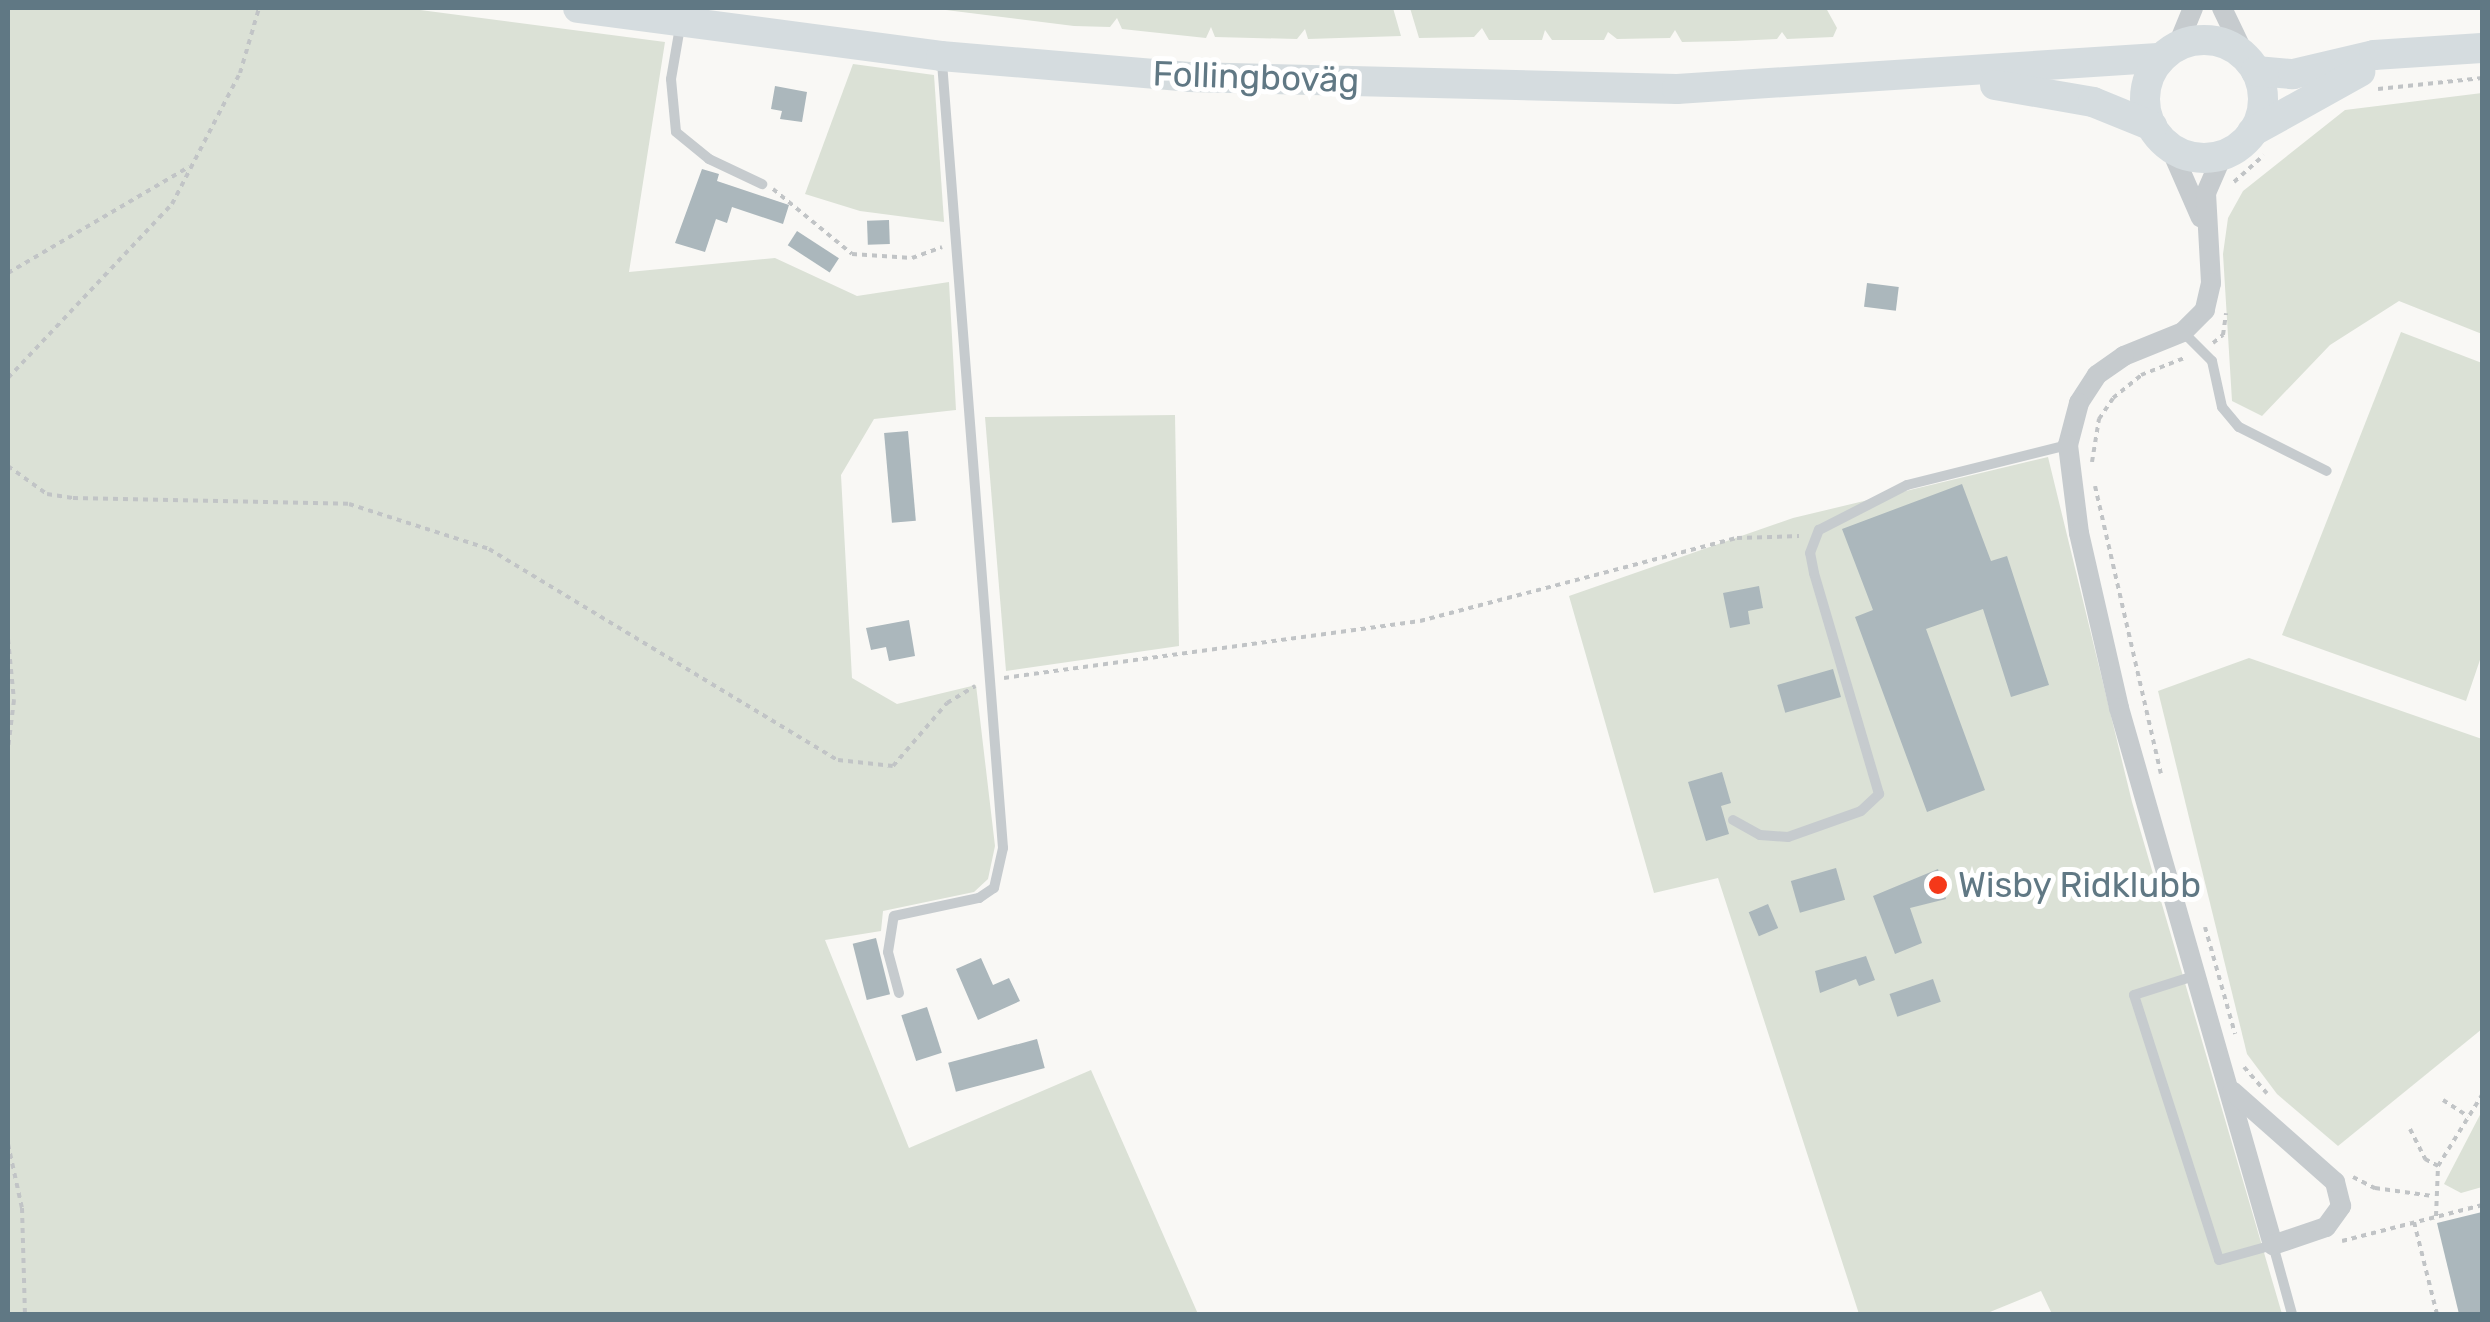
<!DOCTYPE html>
<meta charset="utf-8">
<style>
body{margin:0}
#map{position:relative;width:2490px;height:1322px;overflow:hidden;background:#f9f8f5;font-family:Rubik,sans-serif}
div>[style]{position:absolute}
[style*='--x']{left:calc(var(--x)*1px);top:calc(var(--y)*1px);width:calc(var(--w)*1px);rotate:calc(var(--a)*1deg)}
.green>*{inset:0;background:#dbe1d6}
.building>*{inset:0;background:#abb7bc;transform-origin:0 0}
.path>*{height:4px;margin-top:-2px;transform-origin:0;background:repeating-linear-gradient(90deg,#c1c4c6 0 5px,transparent 0 10px)}
.lane>*{height:10px;margin:-5px;padding:0 5px;transform-origin:5px;border-radius:5px;background:#c6cbce}
.street>*{height:20px;margin:-10px;padding:0 10px;transform-origin:10px;border-radius:10px;background:#c6cbce}
.secondary>*{height:30px;margin:-15px;padding:0 15px;transform-origin:15px;border-radius:15px;background:#d5dcdf}
.secondary>.ring{margin:-15px;padding:0;box-sizing:content-box;background:none;border:30px solid #d5dcdf;border-radius:50%}
.dots>*{width:28px;height:28px;translate:-50% -50%;box-sizing:border-box;border:5px solid #fff;border-radius:50%}
span{translate:-50% -50%;white-space:nowrap;text-align:center;line-height:1.15;-webkit-text-stroke:10px #fff;paint-order:stroke}
.street-label{font-size:35px;color:#607884}
.poi-label{font-size:35px;color:#607884}
.left{translate:0 -50%;text-align:left}
.frame{position:absolute;inset:0;border:10px solid #607884;pointer-events:none}
</style>
<div id="map">
<div class="green">
<i style="clip-path:polygon(8px 8px,405px 8px,665px 42px,629px 272px,775px 258px,857px 296px,949px 282px,956px 410px,874px 419px,841px 475px,852px 678px,897px 704px,976px 685px,995px 846px,988px 879px,974px 892px,883px 911px,881px 931px,825px 940px,909px 1148px,1091px 1070px,1198px 1314px,8px 1314px)"></i>
<i style="clip-path:polygon(930px 8px,1393px 8px,1401px 36px,1308px 39px,1305px 29px,1297px 39px,1215px 37px,1211px 27px,1206px 38px,1122px 29px,1117px 18px,1110px 27px,1074px 26px)"></i>
<i style="clip-path:polygon(1410px 8px,1826px 8px,1837px 28px,1833px 37px,1787px 39px,1782px 32px,1777px 39px,1734px 41px,1682px 42px,1675px 30px,1670px 38px,1617px 39px,1608px 32px,1604px 40px,1552px 40px,1545px 30px,1542px 40px,1489px 40px,1482px 28px,1474px 37px,1419px 38px)"></i>
<i style="clip-path:polygon(853px 64px,934px 75px,944px 222px,860px 211px,805px 194px)"></i>
<i style="clip-path:polygon(2482px 93px,2482px 334px,2399px 301px,2330px 345px,2262px 416px,2232px 401px,2223px 254px,2228px 218px,2243px 191px,2345px 110px)"></i>
<i style="clip-path:polygon(2401px 332px,2482px 363px,2482px 654px,2466px 701px,2282px 635px)"></i>
<i style="clip-path:polygon(1175px 415px,1179px 646px,1006px 671px,985px 417px)"></i>
<i style="clip-path:polygon(2048px 457px,2132px 802px,2282px 1314px,2052px 1314px,2041px 1291px,1985px 1314px,1859px 1314px,1718px 878px,1654px 893px,1569px 596px,1793px 518px)"></i>
<i style="clip-path:polygon(2249px 658px,2482px 739px,2482px 1029px,2338px 1146px,2277px 1094px,2247px 1054px,2158px 691px)"></i>
<i style="clip-path:polygon(2482px 1111px,2482px 1187px,2461px 1193px,2444px 1184px)"></i>
</div>
<div class="building">
<i style="clip-path:polygon(775px 86px,807px 92px,802px 122px,780px 119px,782px 111px,771px 109px)"></i>
<i style="clip-path:polygon(702px 169px,719px 174px,717px 181px,789px 205px,783px 224px,732px 207px,727px 223px,716px 219px,705px 252px,675px 243px)"></i>
<i style="left:889px;top:220px;width:24px;height:22px;rotate:88deg"></i>
<i style="left:797px;top:231px;width:50px;height:17px;rotate:33deg"></i>
<i style="left:1867px;top:283px;width:32px;height:24px;rotate:7deg"></i>
<i style="left:908px;top:431px;width:90px;height:24px;rotate:85deg"></i>
<i style="clip-path:polygon(1962px 484px,1991px 561px,2007px 556px,2049px 685px,2011px 697px,1983px 609px,1926px 629px,1985px 790px,1927px 812px,1855px 617px,1873px 610px,1842px 529px)"></i>
<i style="clip-path:polygon(1759px 586px,1763px 608px,1748px 611px,1750px 624px,1730px 628px,1723px 593px)"></i>
<i style="clip-path:polygon(909px 620px,915px 656px,889px 661px,886px 647px,871px 650px,866px 628px)"></i>
<i style="left:1833px;top:669px;width:29px;height:58px;rotate:74deg"></i>
<i style="clip-path:polygon(1722px 772px,1731px 803px,1721px 806px,1729px 834px,1706px 841px,1688px 782px)"></i>
<i style="left:1836px;top:868px;width:33px;height:47px;rotate:74deg"></i>
<i style="clip-path:polygon(1938px 869px,1946px 899px,1910px 908px,1922px 943px,1895px 954px,1873px 896px)"></i>
<i style="left:1768px;top:904px;width:26px;height:21px;rotate:67deg"></i>
<i style="left:876px;top:938px;width:58px;height:24px;rotate:76deg"></i>
<i style="clip-path:polygon(1866px 956px,1875px 980px,1859px 986px,1856px 979px,1820px 993px,1815px 971px)"></i>
<i style="clip-path:polygon(981px 958px,993px 985px,1009px 978px,1020px 1001px,978px 1020px,956px 969px)"></i>
<i style="left:1933px;top:979px;width:24px;height:46px;rotate:71deg"></i>
<i style="left:927px;top:1007px;width:48px;height:27px;rotate:72deg"></i>
<i style="left:1037px;top:1039px;width:30px;height:92px;rotate:75deg"></i>
<i style="clip-path:polygon(2482px 1212px,2482px 1314px,2459px 1314px,2437px 1223px)"></i>
</div>
<div class="path">
<i style="--x:2378;--y:89;--w:105;--a:-6"></i>
<i style="--x:2234;--y:182;--w:40;--a:-42"></i>
<i style="--x:773;--y:189;--w:102;--a:39.4"></i>
<i style="--x:852;--y:254;--w:60;--a:3.8"></i>
<i style="--x:912;--y:258;--w:32;--a:-20"></i>
<i style="--x:8;--y:273;--w:210;--a:-30.4"></i>
<i style="--x:2213;--y:343;--w:13;--a:-39"></i>
<i style="--x:2223;--y:335;--w:22;--a:-82"></i>
<i style="--x:8;--y:378;--w:239;--a:-46.7"></i>
<i style="--x:172;--y:204;--w:148;--a:-62.6"></i>
<i style="--x:240;--y:73;--w:68;--a:-73.7"></i>
<i style="--x:2092;--y:462;--w:44;--a:-80.8"></i>
<i style="--x:2099;--y:419;--w:25;--a:-56"></i>
<i style="--x:2113;--y:398;--w:36;--a:-39"></i>
<i style="--x:2141;--y:375;--w:49;--a:-21.4"></i>
<i style="--x:8;--y:466;--w:48;--a:35.7"></i>
<i style="--x:47;--y:494;--w:26;--a:9"></i>
<i style="--x:73;--y:498;--w:276;--a:1.2"></i>
<i style="--x:349;--y:504;--w:147;--a:17.8"></i>
<i style="--x:489;--y:549;--w:408;--a:31.2"></i>
<i style="--x:838;--y:760;--w:55;--a:6.2"></i>
<i style="--x:893;--y:766;--w:83;--a:-49.4"></i>
<i style="--x:947;--y:703;--w:33;--a:-31"></i>
<i style="--x:2095;--y:486;--w:295;--a:77.1"></i>
<i style="--x:8;--y:639;--w:61;--a:84.4"></i>
<i style="--x:14;--y:700;--w:48;--a:97.1"></i>
<i style="--x:1004;--y:678;--w:420;--a:-7.8"></i>
<i style="--x:1420;--y:621;--w:328;--a:-14.7"></i>
<i style="--x:1737;--y:538;--w:62;--a:-1.8"></i>
<i style="--x:2205;--y:927;--w:111;--a:74.3"></i>
<i style="--x:2244;--y:1067;--w:35;--a:49"></i>
<i style="--x:2443;--y:1100;--w:30;--a:33"></i>
<i style="--x:2410;--y:1129;--w:34;--a:63"></i>
<i style="--x:2425;--y:1159;--w:15;--a:28"></i>
<i style="--x:8;--y:1144;--w:66;--a:77.7"></i>
<i style="--x:22;--y:1208;--w:106;--a:88.4"></i>
<i style="--x:2353;--y:1177;--w:25;--a:27"></i>
<i style="--x:2375;--y:1188;--w:58;--a:8"></i>
<i style="--x:2436;--y:1216;--w:50;--a:-87.7"></i>
<i style="--x:2438;--y:1166;--w:84;--a:-58.2"></i>
<i style="--x:2414;--y:1222;--w:95;--a:76"></i>
<i style="--x:2342;--y:1241;--w:145;--a:-14.4"></i>
</div>
<div class="lane">
<i style="--x:680;--y:27;--w:53;--a:99.8"></i>
<i style="--x:671;--y:79;--w:53;--a:84.6"></i>
<i style="--x:676;--y:132;--w:43;--a:39.3"></i>
<i style="--x:709;--y:159;--w:59;--a:25.3"></i>
<i style="--x:2183;--y:332;--w:41;--a:45"></i>
<i style="--x:2212;--y:361;--w:47;--a:77.7"></i>
<i style="--x:2222;--y:407;--w:26;--a:50"></i>
<i style="--x:2239;--y:427;--w:98;--a:26.6"></i>
<i style="--x:1733;--y:820;--w:31;--a:29"></i>
<i style="--x:1760;--y:835;--w:28;--a:4"></i>
<i style="--x:1788;--y:837;--w:77;--a:-19.6"></i>
<i style="--x:1861;--y:811;--w:25;--a:-43"></i>
<i style="--x:1879;--y:794;--w:230;--a:-106.4"></i>
<i style="--x:1814;--y:573;--w:20;--a:-101"></i>
<i style="--x:1810;--y:553;--w:25;--a:-69"></i>
<i style="--x:1819;--y:530;--w:99;--a:-27.1"></i>
<i style="--x:1907;--y:485;--w:166;--a:-14"></i>
<i style="--x:2194;--y:976;--w:63;--a:162.4"></i>
<i style="--x:2134;--y:995;--w:278;--a:72.2"></i>
<i style="--x:2219;--y:1260;--w:56;--a:-15.5"></i>
<i style="--x:2273;--y:1245;--w:72;--a:74.6"></i>
<i style="--x:899;--y:993;--w:42;--a:-105"></i>
<i style="--x:888;--y:952;--w:36;--a:-81"></i>
<i style="--x:894;--y:916;--w:87;--a:-12"></i>
<i style="--x:979;--y:898;--w:18;--a:-34"></i>
<i style="--x:994;--y:888;--w:41;--a:-77.3"></i>
<i style="--x:1003;--y:848;--w:788;--a:-94.44"></i>
</div>
<div class="street">
<i style="--x:2222;--y:8;--w:53;--a:64.4"></i>
<i style="--x:2177;--y:47;--w:42;--a:-67.7"></i>
<i style="--x:2170;--y:147;--w:77;--a:66.4"></i>
<i style="--x:2223;--y:154;--w:43;--a:113.6"></i>
<i style="--x:2206;--y:193;--w:90;--a:86.8"></i>
<i style="--x:2211;--y:283;--w:28;--a:103"></i>
<i style="--x:2205;--y:310;--w:31;--a:135"></i>
<i style="--x:2183;--y:332;--w:64;--a:157.9"></i>
<i style="--x:2124;--y:356;--w:33;--a:145"></i>
<i style="--x:2097;--y:375;--w:33;--a:123"></i>
<i style="--x:2079;--y:403;--w:43;--a:104.7"></i>
<i style="--x:2068;--y:445;--w:89;--a:82.9"></i>
<i style="--x:2079;--y:533;--w:180;--a:77.1"></i>
<i style="--x:2119;--y:708;--w:559;--a:74"></i>
<i style="--x:2273;--y:1245;--w:56;--a:-18.8"></i>
<i style="--x:2326;--y:1227;--w:26;--a:-54"></i>
<i style="--x:2341;--y:1206;--w:25;--a:-104"></i>
<i style="--x:2335;--y:1182;--w:137;--a:-138.5"></i>
</div>
<div class="secondary">
<i style="--x:578;--y:8;--w:366;--a:7.5"></i>
<i style="--x:941;--y:56;--w:249;--a:4.8"></i>
<i style="--x:1189;--y:77;--w:488;--a:1.4"></i>
<i style="--x:1677;--y:89;--w:486;--a:-3.7"></i>
<i class="ring" style="left:2145px;top:40px;width:88px;height:88px"></i>
<i style="--x:2256;--y:71;--w:37;--a:5"></i>
<i style="--x:2293;--y:74;--w:83;--a:-13.2"></i>
<i style="--x:2374;--y:55;--w:108;--a:-3.7"></i>
<i style="--x:1995;--y:85;--w:99;--a:9.8"></i>
<i style="--x:2093;--y:102;--w:64;--a:22.1"></i>
<i style="--x:2252;--y:132;--w:124;--a:-29.1"></i>
</div>
<div class="dots">
<i style="left:1938px;top:885px;background:#f53819"></i>
</div>
<div class="street-label">
<span style="left:1256px;top:77px;rotate:2deg">Follingboväg</span>
</div>
<div class="poi-label">
<span class="left" style="left:1958px;top:885px">Wisby Ridklubb</span>
</div>
<div class="frame"></div>
</div>
